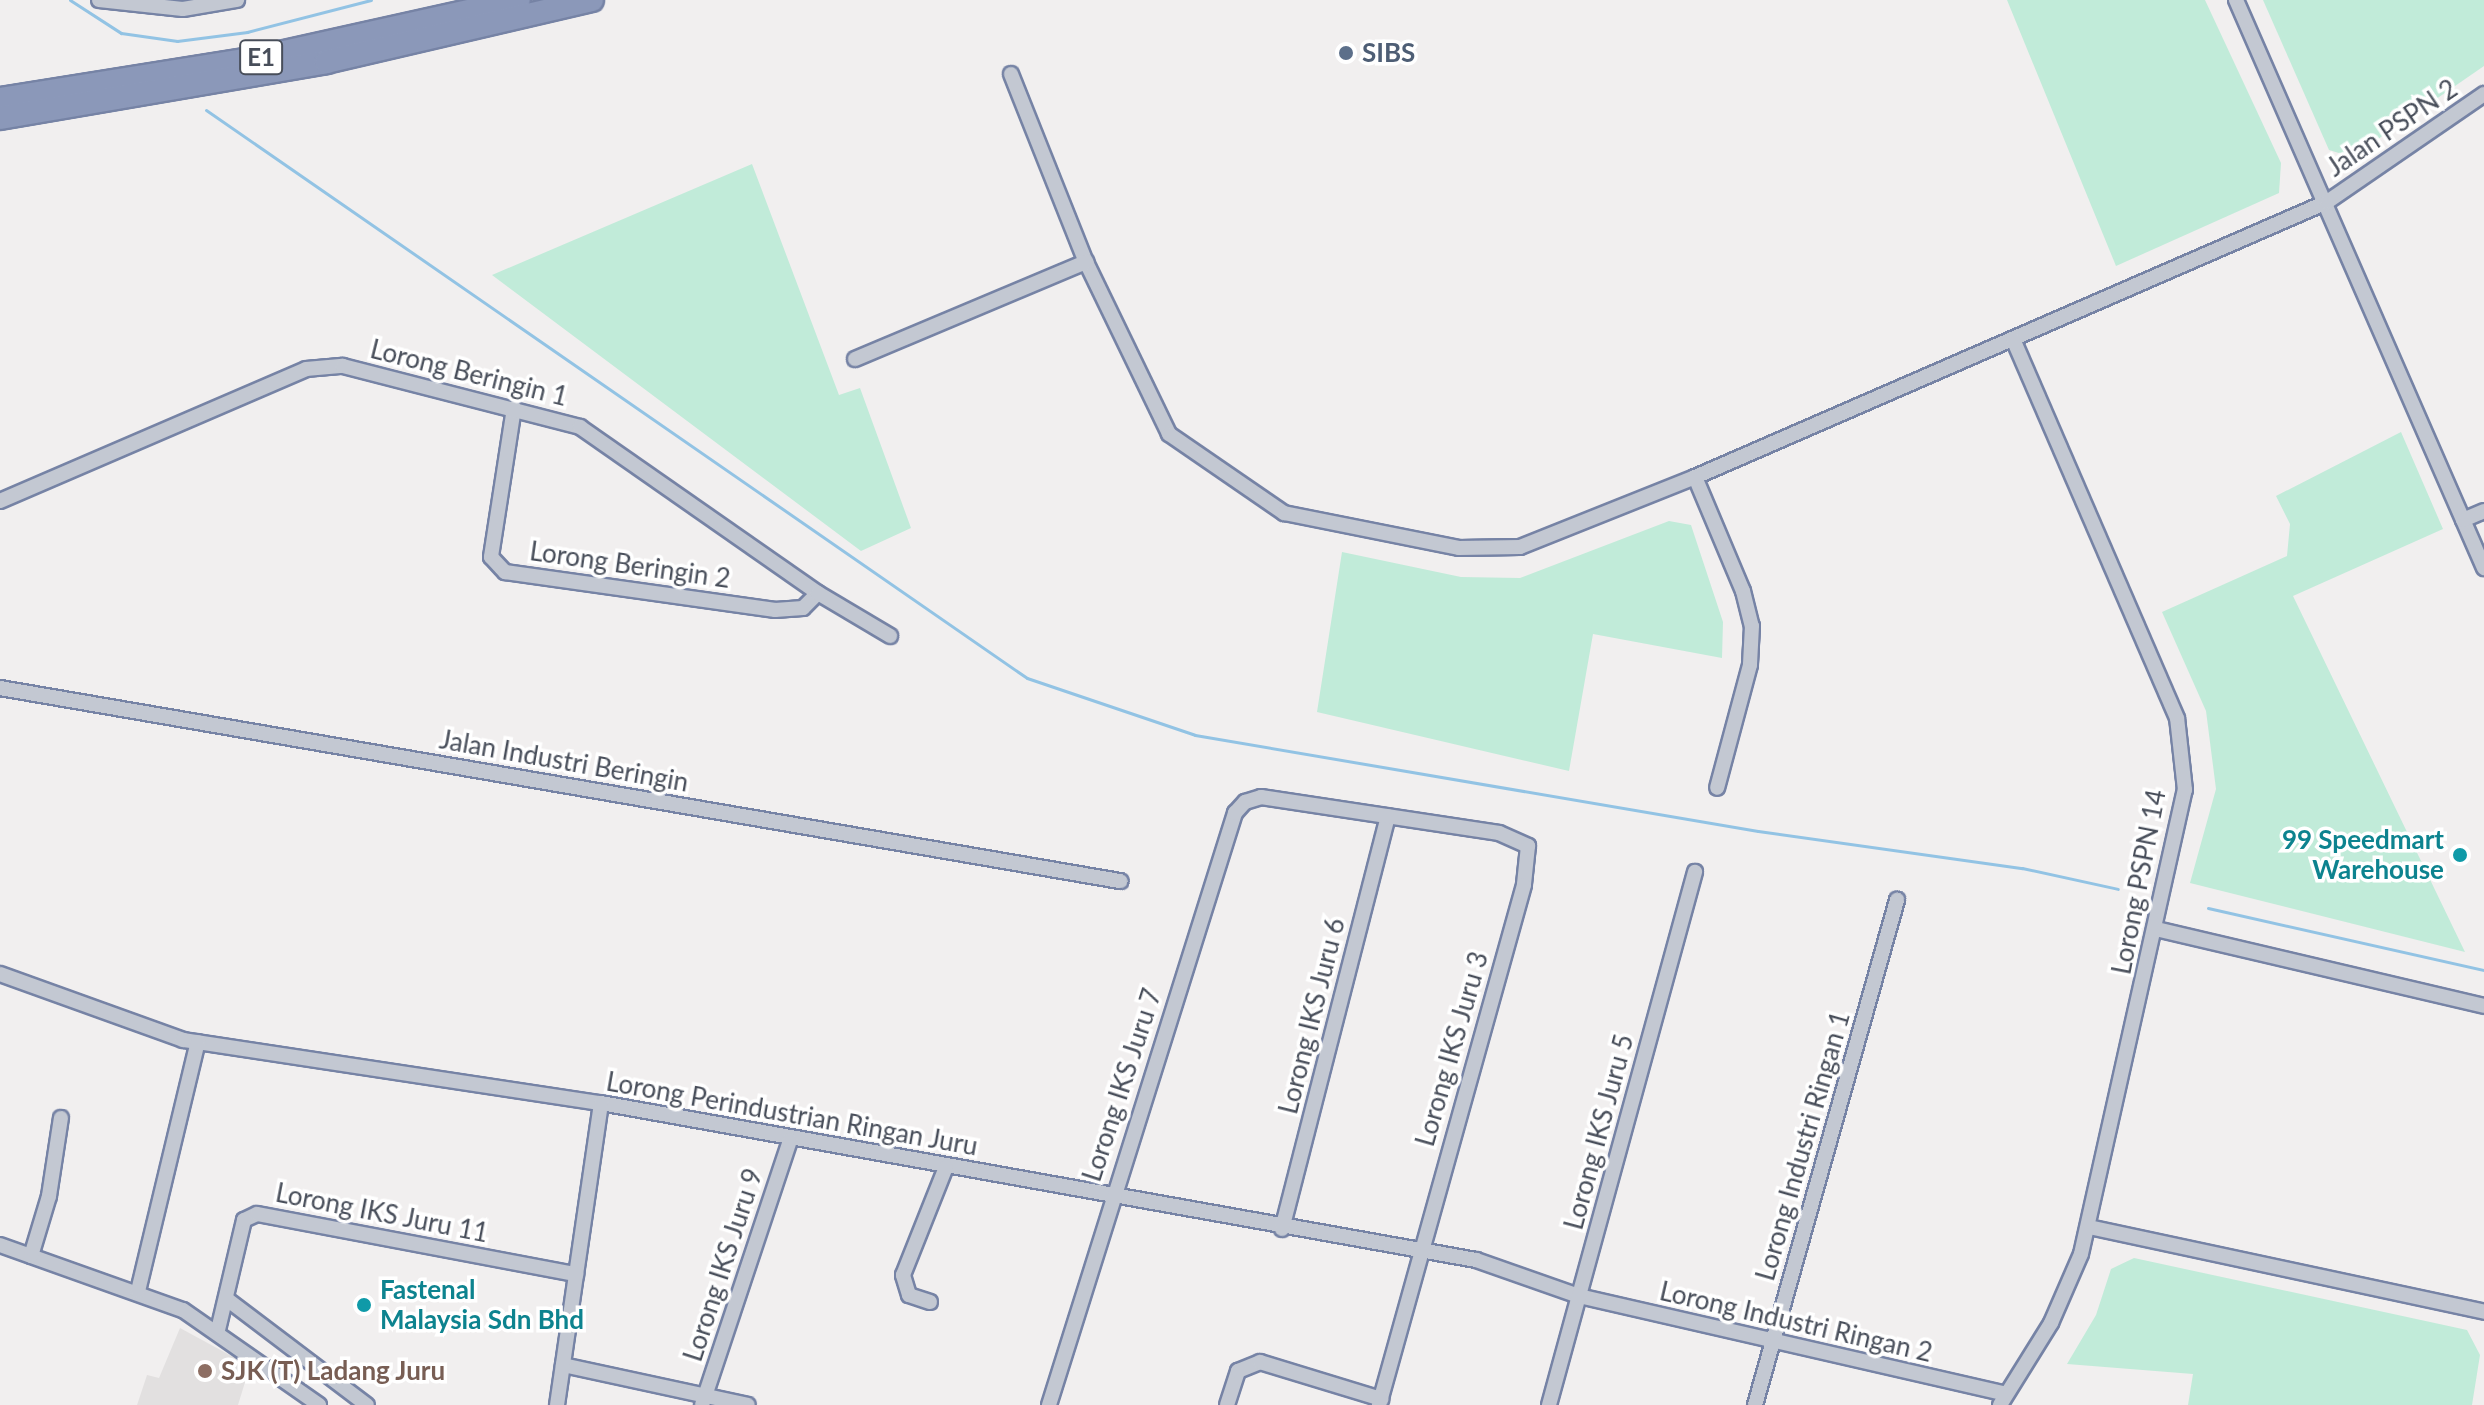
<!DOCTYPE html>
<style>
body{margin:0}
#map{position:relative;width:2484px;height:1405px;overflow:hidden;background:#f1efef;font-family:Lato,sans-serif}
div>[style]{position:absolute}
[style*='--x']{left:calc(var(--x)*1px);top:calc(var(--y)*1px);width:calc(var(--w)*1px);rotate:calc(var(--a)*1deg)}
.education>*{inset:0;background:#e2e0e0}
.green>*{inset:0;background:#c1ebd9}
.stream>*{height:3px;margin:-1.5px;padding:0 1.5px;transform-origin:1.5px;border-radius:1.5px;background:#92c3e4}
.roads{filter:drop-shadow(2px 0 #7683a5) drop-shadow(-2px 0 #7683a5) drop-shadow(0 2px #7683a5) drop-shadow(0 -2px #7683a5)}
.minor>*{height:14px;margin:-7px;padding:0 7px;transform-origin:7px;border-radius:7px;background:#c3c8d2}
.highway>*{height:22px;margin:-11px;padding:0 11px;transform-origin:11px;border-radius:11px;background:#8b98b9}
.dots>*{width:22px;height:22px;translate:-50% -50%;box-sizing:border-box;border:4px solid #fff;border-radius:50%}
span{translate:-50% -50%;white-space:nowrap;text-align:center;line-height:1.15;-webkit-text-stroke:7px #fff;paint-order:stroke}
.shield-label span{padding:2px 6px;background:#fff;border:2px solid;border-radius:6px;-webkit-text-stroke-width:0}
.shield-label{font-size:24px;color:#484e5a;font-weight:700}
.service-label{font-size:26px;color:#4e5e75;font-weight:700}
.left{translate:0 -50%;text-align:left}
.street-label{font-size:26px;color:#484e5a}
.culture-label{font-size:26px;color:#0d838f;font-weight:700}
.right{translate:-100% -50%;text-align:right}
.education-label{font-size:26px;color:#785e54;font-weight:700}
</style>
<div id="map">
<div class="education">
<i style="clip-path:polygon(180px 1328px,250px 1366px,238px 1405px,137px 1405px,147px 1375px,159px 1378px)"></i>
</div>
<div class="green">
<i style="clip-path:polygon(2007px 0,2205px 0,2281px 163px,2279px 193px,2116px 266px)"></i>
<i style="clip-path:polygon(2263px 0,2484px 0,2484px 66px,2352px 157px,2329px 150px)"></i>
<i style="clip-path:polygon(752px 164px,839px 395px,860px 388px,911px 528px,861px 551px,492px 275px)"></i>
<i style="clip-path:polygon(2401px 432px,2443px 529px,2293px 596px,2465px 952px,2190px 883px,2216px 789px,2206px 711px,2162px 612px,2287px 556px,2290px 524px,2276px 496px)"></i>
<i style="clip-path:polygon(1669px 521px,1691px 525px,1723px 622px,1722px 658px,1593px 634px,1569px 771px,1317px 712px,1342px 552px,1461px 577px,1520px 578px)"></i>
<i style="clip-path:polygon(2134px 1258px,2467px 1330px,2480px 1355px,2472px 1405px,2188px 1405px,2193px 1374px,2067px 1364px,2096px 1315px,2111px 1269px)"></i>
</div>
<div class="stream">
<i style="--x:70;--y:0;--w:61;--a:32.9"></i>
<i style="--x:121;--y:33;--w:57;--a:8.1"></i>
<i style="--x:177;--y:41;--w:71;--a:-7.3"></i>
<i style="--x:247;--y:32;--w:128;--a:-14.5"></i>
<i style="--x:206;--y:110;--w:998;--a:34.68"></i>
<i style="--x:1027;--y:678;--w:177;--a:18.7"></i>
<i style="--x:1195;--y:735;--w:571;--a:9.68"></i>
<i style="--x:1758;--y:831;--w:267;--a:8"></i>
<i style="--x:2022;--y:868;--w:98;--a:12.3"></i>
<i style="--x:2208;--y:908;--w:283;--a:12.7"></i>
</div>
<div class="roads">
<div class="minor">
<i style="--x:99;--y:0;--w:84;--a:6.1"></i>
<i style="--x:183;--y:9;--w:55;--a:-9.5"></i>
<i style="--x:2236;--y:0;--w:620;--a:66.41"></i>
<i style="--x:1011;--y:74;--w:202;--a:68.3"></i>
<i style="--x:1086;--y:262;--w:191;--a:64.2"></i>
<i style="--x:1169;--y:434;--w:140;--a:34.5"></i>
<i style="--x:1284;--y:513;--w:178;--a:11.3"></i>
<i style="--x:1459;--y:548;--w:61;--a:-0.9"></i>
<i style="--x:1520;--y:547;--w:188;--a:-21.8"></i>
<i style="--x:1695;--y:477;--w:689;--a:-23.52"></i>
<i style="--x:2327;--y:202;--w:191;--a:-34.5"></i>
<i style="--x:855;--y:359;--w:251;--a:-22.8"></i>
<i style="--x:514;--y:408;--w:151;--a:98.8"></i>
<i style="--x:491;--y:557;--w:21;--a:47"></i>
<i style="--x:505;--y:572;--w:273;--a:8"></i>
<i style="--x:775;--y:610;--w:28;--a:-4"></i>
<i style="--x:803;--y:608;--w:21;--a:-45"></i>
<i style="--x:1695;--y:477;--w:124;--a:67.2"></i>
<i style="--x:1743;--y:591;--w:36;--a:76"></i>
<i style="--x:1752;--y:626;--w:39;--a:93"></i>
<i style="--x:1750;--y:665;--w:127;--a:105"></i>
<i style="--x:0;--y:501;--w:333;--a:-23.3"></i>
<i style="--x:306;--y:369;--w:37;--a:-5"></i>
<i style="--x:343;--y:366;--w:245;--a:14.4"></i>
<i style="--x:580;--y:427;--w:290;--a:34.9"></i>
<i style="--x:818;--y:593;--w:84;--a:30.8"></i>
<i style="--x:2463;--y:520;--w:23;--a:-23"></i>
<i style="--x:0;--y:688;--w:1137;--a:9.78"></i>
<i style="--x:2156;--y:929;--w:337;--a:13.2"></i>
<i style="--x:0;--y:974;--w:195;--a:19.8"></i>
<i style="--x:183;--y:1040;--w:423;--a:8.6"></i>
<i style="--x:601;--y:1103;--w:889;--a:10.17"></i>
<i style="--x:1476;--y:1260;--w:109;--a:19.3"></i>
<i style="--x:1579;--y:1296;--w:436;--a:12.9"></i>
<i style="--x:2089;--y:1227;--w:404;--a:12.1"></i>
<i style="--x:1282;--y:1229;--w:426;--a:-75.6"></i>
<i style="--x:0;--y:1245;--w:194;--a:19.6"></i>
<i style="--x:183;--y:1310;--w:166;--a:34.9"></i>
<i style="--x:31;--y:1256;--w:63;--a:-73.3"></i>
<i style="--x:49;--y:1196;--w:79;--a:-81.3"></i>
<i style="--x:138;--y:1291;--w:256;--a:-76.5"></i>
<i style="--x:228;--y:1300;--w:174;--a:37.1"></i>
<i style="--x:930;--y:1302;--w:22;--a:-162"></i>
<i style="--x:909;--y:1295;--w:21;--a:-107"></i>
<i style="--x:903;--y:1275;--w:116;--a:-68.3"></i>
<i style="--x:218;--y:1330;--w:113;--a:-76.7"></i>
<i style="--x:244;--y:1220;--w:14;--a:-25"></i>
<i style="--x:257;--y:1214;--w:325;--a:10.7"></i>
<i style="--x:563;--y:1365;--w:189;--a:12.2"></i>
<i style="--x:557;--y:1405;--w:305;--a:-81.7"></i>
<i style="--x:702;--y:1405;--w:279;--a:-71.6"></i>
<i style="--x:1049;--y:1405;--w:621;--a:-72.56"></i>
<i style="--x:1235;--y:813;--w:15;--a:-48"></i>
<i style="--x:1245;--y:802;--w:17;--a:-17"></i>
<i style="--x:1261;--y:797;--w:241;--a:8.6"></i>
<i style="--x:1499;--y:833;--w:32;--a:24"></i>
<i style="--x:1528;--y:846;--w:39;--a:96"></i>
<i style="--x:1524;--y:885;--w:540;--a:105.58"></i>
<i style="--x:1227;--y:1405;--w:36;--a:-72"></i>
<i style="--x:1238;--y:1371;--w:24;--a:-22"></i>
<i style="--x:1260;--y:1362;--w:127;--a:17"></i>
<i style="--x:1549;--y:1405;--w:553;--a:-74.68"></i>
<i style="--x:1755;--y:1405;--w:525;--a:-74.29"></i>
<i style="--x:2000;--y:1405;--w:97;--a:-58.1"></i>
<i style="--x:2051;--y:1323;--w:75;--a:-66.5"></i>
<i style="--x:2081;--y:1254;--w:476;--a:-77.4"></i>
<i style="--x:2185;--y:790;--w:72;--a:-96.3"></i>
<i style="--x:2177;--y:718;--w:413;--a:-113.4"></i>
</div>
<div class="highway">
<i style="--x:0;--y:99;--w:264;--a:-9.1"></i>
<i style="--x:261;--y:57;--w:264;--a:-12.5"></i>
<i style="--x:0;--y:118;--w:331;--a:-9.7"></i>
<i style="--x:326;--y:62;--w:273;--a:-13.1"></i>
</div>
</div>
<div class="dots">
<i style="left:1346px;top:53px;background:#5c6f8a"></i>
<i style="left:2460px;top:855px;background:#0f9aa8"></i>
<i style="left:364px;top:1305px;background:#0f9aa8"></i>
<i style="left:205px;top:1371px;background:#8d6e63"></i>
</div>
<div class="shield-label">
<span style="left:261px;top:57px">E1</span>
</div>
<div class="service-label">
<span class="left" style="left:1362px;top:53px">SIBS</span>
</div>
<div class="street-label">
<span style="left:2392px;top:128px;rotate:-34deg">Jalan PSPN 2</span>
<span style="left:469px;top:373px;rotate:14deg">Lorong Beringin 1</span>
<span style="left:630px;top:565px;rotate:8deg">Lorong Beringin 2</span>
<span style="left:564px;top:761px;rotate:10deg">Jalan Industri Beringin</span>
<span style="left:2139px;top:882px;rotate:-79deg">Lorong PSPN 14</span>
<span style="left:1312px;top:1016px;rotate:-76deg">Lorong IKS Juru 6</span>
<span style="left:1452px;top:1049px;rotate:-74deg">Lorong IKS Juru 3</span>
<span style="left:1122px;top:1085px;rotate:-72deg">Lorong IKS Juru 7</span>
<span style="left:792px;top:1114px;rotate:10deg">Lorong Perindustrian Ringan Juru</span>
<span style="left:1599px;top:1132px;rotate:-75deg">Lorong IKS Juru 5</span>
<span style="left:1803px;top:1146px;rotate:-74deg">Lorong Industri Ringan 1</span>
<span style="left:382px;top:1213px;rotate:11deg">Lorong IKS Juru 11</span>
<span style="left:723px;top:1265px;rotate:-72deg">Lorong IKS Juru 9</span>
<span style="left:1796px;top:1322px;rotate:13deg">Lorong Industri Ringan 2</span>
</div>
<div class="culture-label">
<span class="right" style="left:2444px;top:855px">99 Speedmart<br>Warehouse</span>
<span class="left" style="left:380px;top:1305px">Fastenal<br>Malaysia Sdn Bhd</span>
</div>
<div class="education-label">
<span class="left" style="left:221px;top:1371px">SJK (T) Ladang Juru</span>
</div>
</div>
